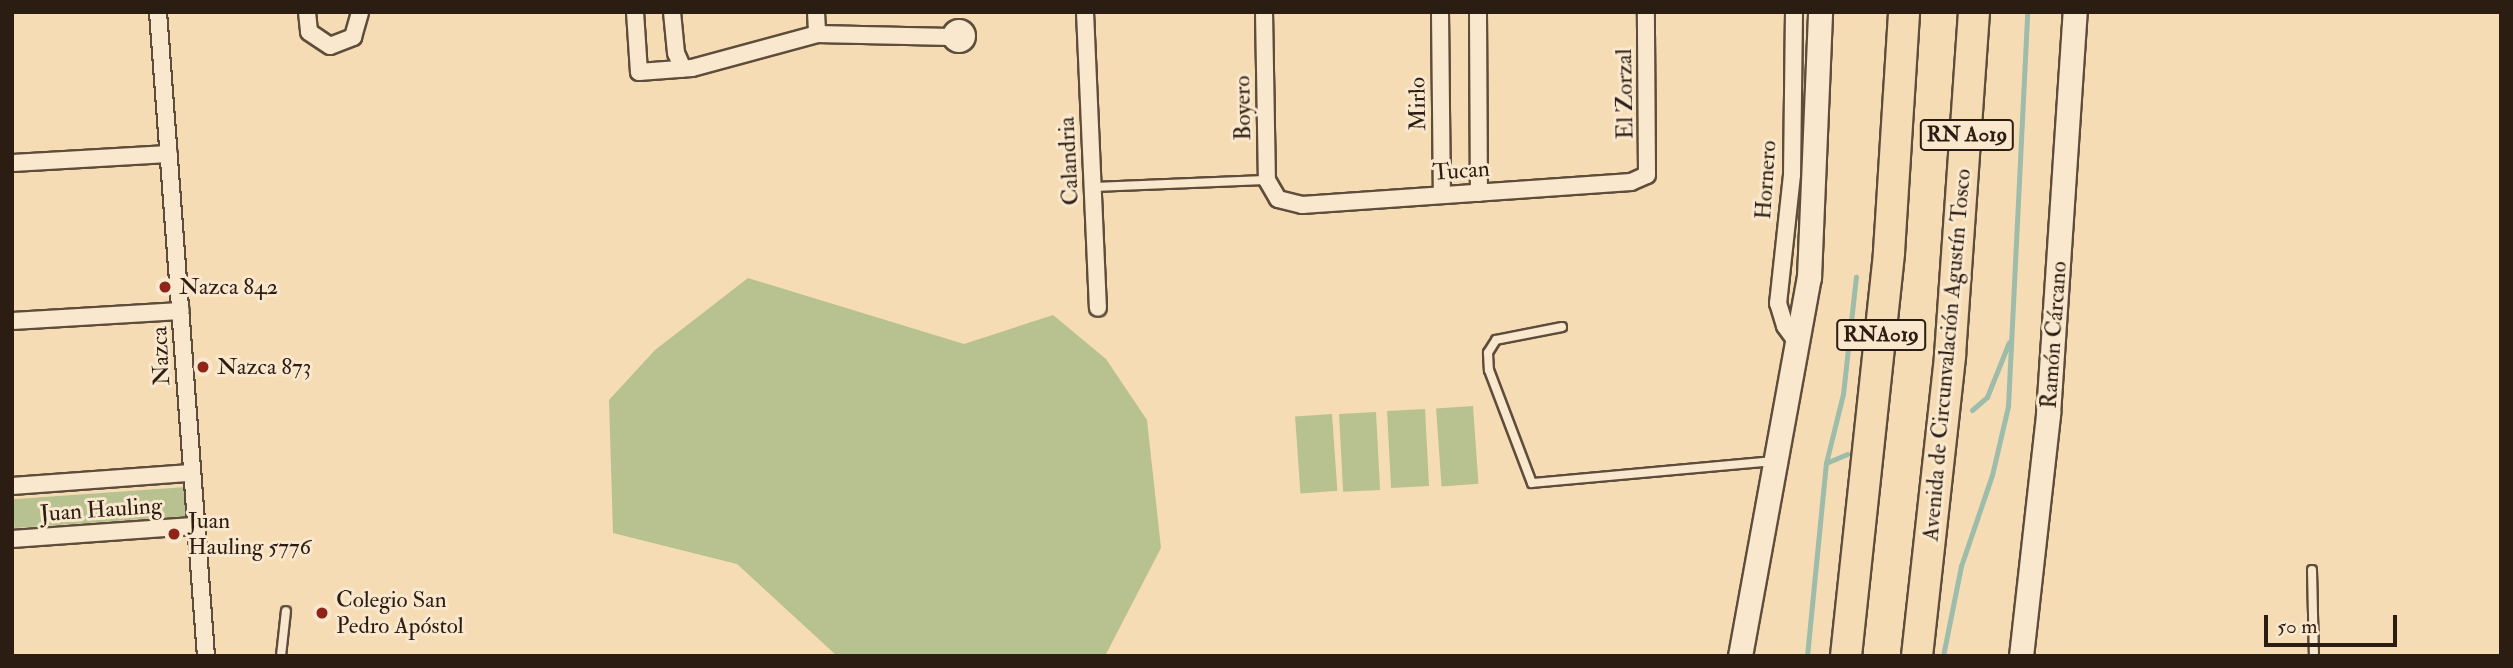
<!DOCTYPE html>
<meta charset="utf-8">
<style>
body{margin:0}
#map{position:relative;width:2513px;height:668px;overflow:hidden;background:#f6dcb4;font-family:"IM FELL Double Pica",serif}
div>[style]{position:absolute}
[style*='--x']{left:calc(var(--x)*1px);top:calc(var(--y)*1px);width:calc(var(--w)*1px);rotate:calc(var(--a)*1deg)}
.green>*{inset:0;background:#b8c190;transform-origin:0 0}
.stream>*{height:5px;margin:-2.5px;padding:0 2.5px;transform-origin:2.5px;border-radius:2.5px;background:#9dbca9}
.roads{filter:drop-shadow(2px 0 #5e4d3b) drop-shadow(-2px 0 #5e4d3b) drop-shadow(0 2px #5e4d3b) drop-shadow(0 -2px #5e4d3b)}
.lane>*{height:8px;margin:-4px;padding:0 4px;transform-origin:4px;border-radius:4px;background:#f9e8ce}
.street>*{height:16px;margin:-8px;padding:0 8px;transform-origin:8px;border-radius:8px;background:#f9e8ce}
.street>.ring{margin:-8px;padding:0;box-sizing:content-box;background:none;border:16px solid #f9e8ce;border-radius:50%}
.secondary>*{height:23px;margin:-11.5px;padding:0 11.5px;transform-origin:11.5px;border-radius:11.5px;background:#f9e8ce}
.highway>*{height:30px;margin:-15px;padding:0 15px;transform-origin:15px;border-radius:15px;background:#f6dcb4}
.dots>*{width:19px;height:19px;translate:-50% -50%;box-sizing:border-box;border:4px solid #f9e8ce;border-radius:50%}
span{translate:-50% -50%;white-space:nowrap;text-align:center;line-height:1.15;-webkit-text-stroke:6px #f9e8ce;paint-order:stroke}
.shield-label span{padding:2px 5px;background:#f9e8ce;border:2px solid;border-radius:5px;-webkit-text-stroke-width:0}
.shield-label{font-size:21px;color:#2c1d13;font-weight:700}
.street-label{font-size:23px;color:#2c1d13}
.poi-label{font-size:23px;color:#2c1d13}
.left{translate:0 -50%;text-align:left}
.frame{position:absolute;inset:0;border:14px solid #2c1d13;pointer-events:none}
.scale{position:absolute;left:2264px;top:615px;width:133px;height:32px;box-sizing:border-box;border:4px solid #2c1d13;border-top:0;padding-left:9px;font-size:21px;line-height:24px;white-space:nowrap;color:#2c1d13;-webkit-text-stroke:5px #f9e8ce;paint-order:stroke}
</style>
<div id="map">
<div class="green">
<i style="clip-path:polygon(748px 278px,964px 344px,1053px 315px,1106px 359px,1147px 420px,1161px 548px,1105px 656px,837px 656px,737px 564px,613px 533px,609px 400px,655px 350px)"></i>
<i style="left:1473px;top:406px;width:78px;height:37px;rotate:86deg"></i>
<i style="left:1425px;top:409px;width:77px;height:38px;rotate:87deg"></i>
<i style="left:1376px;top:412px;width:78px;height:37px;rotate:87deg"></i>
<i style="left:1332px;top:414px;width:77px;height:37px;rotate:86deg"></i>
<i style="left:186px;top:487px;width:29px;height:174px;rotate:86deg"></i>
</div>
<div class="stream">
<i style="--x:1972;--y:410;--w:20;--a:-41"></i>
<i style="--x:1987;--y:397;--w:59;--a:-68.2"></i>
<i style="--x:1826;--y:463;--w:23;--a:-23"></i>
<i style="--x:1807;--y:656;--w:194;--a:-84.4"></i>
<i style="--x:1826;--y:463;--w:71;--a:-76.2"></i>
<i style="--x:1843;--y:394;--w:118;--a:-83.7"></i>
<i style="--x:1943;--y:656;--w:92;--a:-78.7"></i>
<i style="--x:1961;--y:566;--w:96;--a:-71.2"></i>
<i style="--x:1992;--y:475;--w:71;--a:-76.9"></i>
<i style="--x:2008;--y:406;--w:394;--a:-87.2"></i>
</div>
<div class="roads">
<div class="lane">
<i style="--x:1092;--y:187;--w:175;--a:-2.3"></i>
<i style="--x:1562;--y:327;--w:67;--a:168.9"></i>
<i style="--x:1496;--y:340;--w:15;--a:122"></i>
<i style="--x:1488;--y:353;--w:17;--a:87"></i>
<i style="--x:1489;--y:370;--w:121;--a:69.2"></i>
<i style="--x:1532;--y:483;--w:242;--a:-5.2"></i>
<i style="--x:2312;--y:570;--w:86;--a:88.7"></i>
<i style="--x:281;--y:656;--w:45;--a:-83.7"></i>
</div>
<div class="street">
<i style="--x:158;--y:12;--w:646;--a:85.74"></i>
<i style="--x:307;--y:12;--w:20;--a:84"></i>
<i style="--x:309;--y:32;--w:25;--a:34"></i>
<i style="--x:330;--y:46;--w:25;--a:-21"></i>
<i style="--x:353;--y:37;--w:26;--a:-74"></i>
<i style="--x:635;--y:12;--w:60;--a:86.2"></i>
<i style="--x:639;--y:72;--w:53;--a:-4.3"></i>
<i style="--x:692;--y:68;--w:130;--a:-15.2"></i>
<i style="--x:817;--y:34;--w:134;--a:1.3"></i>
<i style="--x:672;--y:12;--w:41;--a:84.4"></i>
<i style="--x:676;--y:53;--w:17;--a:66"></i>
<i style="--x:816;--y:12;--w:22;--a:87"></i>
<i style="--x:1085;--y:12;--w:296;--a:87.5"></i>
<i style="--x:1264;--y:12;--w:168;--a:89"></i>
<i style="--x:1267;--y:180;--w:22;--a:60"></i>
<i style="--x:1278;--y:199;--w:25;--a:14"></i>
<i style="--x:1302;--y:205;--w:330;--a:-4"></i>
<i style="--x:1631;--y:182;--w:17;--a:-24"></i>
<i style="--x:1647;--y:175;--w:163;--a:-90.4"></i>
<i style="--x:1440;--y:12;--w:183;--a:89.4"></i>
<i style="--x:1478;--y:12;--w:181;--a:89.7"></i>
<i style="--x:1794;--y:12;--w:163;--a:90.7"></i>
<i style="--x:1792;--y:175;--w:129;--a:96.2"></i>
<i style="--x:1778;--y:303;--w:24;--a:73"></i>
<i style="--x:1785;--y:326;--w:22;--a:54"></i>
<i class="ring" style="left:951px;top:28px;width:0;height:0"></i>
<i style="--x:12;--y:163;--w:157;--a:-3.3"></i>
<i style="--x:12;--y:321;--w:169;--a:-3.4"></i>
<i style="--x:12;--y:486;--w:179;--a:-4.2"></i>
<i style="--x:12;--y:539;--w:181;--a:-4.1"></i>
</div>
<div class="secondary">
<i style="--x:1740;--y:656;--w:385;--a:-79.7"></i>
<i style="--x:1809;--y:277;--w:265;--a:-87.6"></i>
<i style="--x:2021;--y:656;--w:244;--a:-83.6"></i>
<i style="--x:2048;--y:414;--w:403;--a:-86.2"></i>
</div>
<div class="highway">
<i style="--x:1846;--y:656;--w:406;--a:-83.9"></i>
<i style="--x:1889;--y:252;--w:240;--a:-86.4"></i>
<i style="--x:1917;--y:656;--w:303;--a:-83.7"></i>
<i style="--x:1950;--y:355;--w:344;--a:-86"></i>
</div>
</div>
<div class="dots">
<i style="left:165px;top:287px;background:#8f2418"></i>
<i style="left:203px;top:367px;background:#8f2418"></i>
<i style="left:174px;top:534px;background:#8f2418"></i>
<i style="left:322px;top:613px;background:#8f2418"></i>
</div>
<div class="shield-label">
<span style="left:1967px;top:135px">RN A019</span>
<span style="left:1881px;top:335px">RNA019</span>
</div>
<div class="street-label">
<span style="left:1625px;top:94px;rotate:-91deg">El Zorzal</span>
<span style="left:1418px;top:104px;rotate:-91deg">Mirlo</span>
<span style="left:1243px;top:108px;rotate:-91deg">Boyero</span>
<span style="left:1069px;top:161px;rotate:-93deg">Calandria</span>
<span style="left:1461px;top:171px;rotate:-4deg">Tucan</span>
<span style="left:1766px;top:180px;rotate:-86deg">Hornero</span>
<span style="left:2054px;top:335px;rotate:-86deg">Ramón Cárcano</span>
<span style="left:1947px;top:355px;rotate:-85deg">Avenida de Circunvalación Agustín Tosco</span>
<span style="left:161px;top:356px;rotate:-93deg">Nazca</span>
<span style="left:101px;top:510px;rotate:-4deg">Juan Hauling</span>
</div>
<div class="poi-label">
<span class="left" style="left:179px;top:287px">Nazca 842</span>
<span class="left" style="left:217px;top:367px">Nazca 873</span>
<span class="left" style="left:188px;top:534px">Juan<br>Hauling 5776</span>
<span class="left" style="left:336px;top:613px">Colegio San<br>Pedro Apóstol</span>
</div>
<div class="frame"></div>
<div class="scale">50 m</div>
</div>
